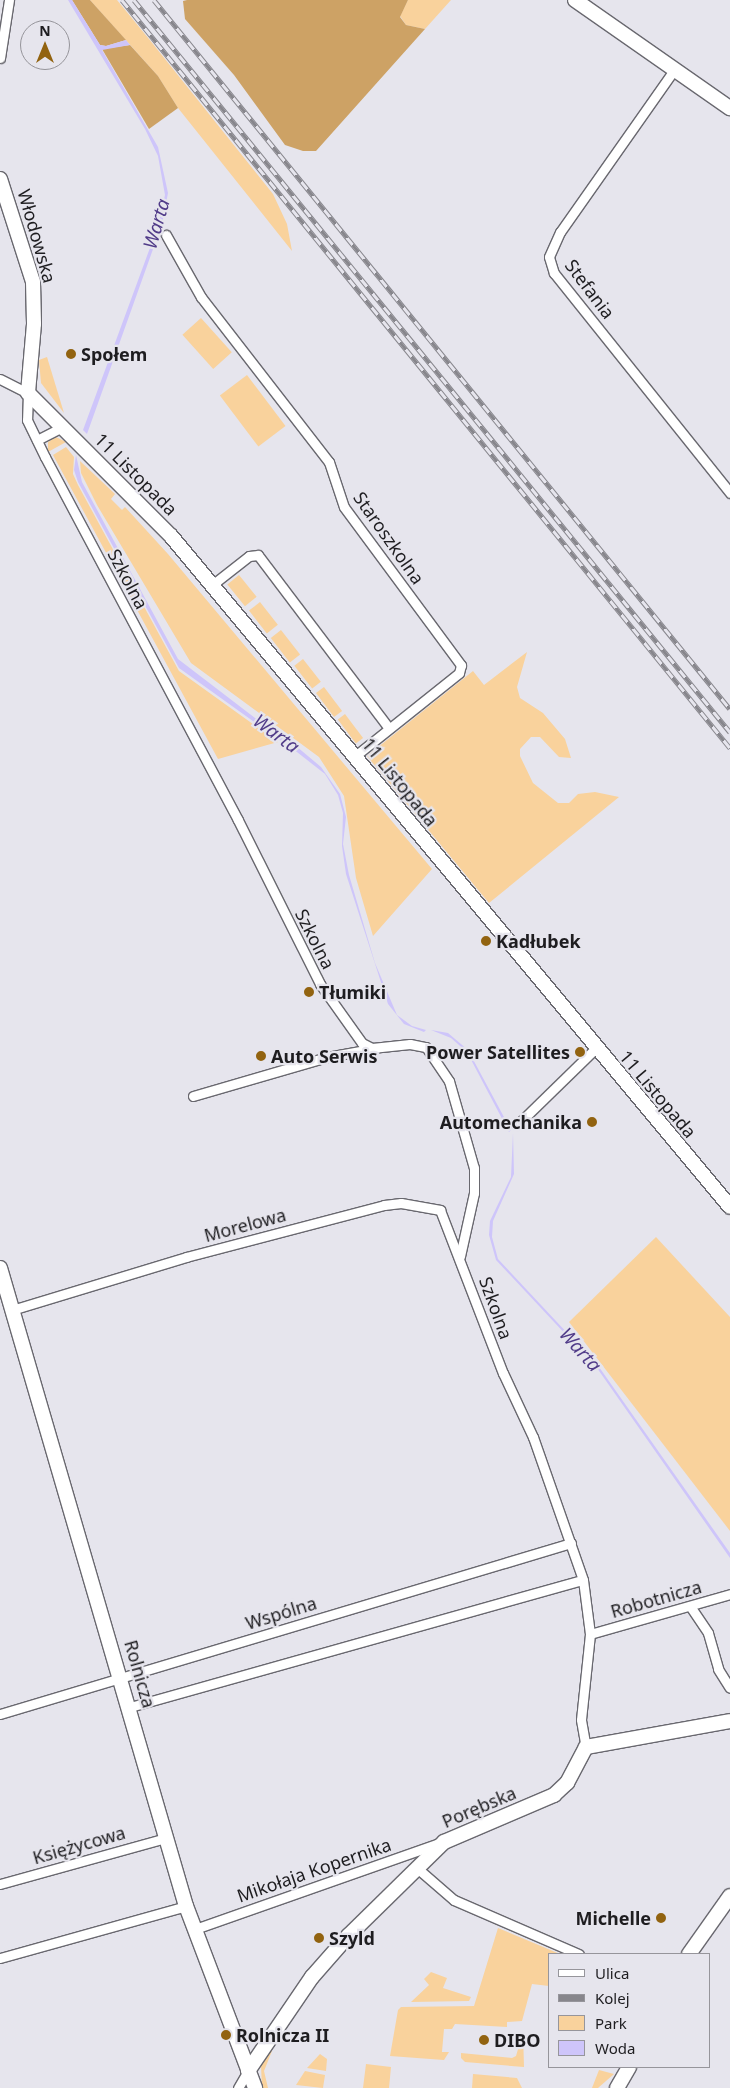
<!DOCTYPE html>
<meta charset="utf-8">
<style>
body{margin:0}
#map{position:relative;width:730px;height:2088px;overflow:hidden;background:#e6e5ed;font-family:"Noto Sans",sans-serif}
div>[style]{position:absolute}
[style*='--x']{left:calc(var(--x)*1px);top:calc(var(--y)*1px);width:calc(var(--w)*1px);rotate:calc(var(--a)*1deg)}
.green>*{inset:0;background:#f9d29c;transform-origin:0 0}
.forest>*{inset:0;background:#cda265}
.water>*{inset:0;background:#cec5fa}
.roads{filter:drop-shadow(1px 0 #69686f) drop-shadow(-1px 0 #69686f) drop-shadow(0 1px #69686f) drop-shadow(0 -1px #69686f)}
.street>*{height:9px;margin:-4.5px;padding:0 4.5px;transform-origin:4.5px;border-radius:4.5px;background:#fff}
.secondary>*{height:14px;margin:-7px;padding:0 7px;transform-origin:7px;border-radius:7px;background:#fff}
.rail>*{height:5px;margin-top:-2.5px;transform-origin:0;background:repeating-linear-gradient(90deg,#e6e5ed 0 9px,#87868c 0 18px);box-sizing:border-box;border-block:1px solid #87868c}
.dots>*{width:14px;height:14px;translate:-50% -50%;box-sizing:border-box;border:2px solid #e6e5ed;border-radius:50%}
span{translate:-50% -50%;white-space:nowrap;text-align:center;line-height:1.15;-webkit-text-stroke:4.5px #e6e5ed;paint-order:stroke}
.street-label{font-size:18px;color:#1e1d20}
.poi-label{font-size:18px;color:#1e1d20;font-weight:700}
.left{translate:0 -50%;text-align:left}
.right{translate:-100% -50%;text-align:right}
.water-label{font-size:19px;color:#513c89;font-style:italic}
.legend{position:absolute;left:548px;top:1953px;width:162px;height:115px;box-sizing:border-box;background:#e6e5ed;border:1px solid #96959b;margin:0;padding:6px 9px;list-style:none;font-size:15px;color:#1e1d20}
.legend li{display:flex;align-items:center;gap:10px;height:25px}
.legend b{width:25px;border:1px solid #96959b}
.north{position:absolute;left:20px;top:20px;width:50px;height:50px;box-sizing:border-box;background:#e6e5ed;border:1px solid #96959b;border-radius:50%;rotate:0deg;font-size:14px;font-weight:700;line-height:20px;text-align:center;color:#1e1d20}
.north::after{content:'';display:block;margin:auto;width:18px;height:22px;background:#926310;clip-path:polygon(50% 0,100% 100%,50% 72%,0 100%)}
</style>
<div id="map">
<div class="green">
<i style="clip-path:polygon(90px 0,117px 0,149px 39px,273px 194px,287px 224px,292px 251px,178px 108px,158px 76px)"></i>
<i style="clip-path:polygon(408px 0,451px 0,425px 29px,406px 25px,400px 16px)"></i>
<i style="left:201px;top:318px;width:46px;height:25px;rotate:48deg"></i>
<i style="clip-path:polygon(47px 357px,64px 413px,41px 383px,39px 360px)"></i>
<i style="left:247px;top:375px;width:64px;height:34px;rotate:53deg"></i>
<i style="clip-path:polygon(56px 437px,66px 442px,48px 452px,48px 442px)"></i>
<i style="clip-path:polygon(66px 447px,74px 457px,73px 474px,78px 485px,179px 671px,278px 742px,218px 759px,53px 455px)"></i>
<i style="clip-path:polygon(80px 461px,115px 494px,111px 499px,122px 510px,125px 507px,168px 554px,432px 869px,373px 936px,356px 878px,344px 796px,319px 757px,191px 663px,97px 505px,81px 473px)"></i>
<i style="left:239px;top:575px;width:28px;height:15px;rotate:51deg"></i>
<i style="left:260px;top:602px;width:29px;height:14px;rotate:52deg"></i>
<i style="left:281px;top:630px;width:31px;height:13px;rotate:52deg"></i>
<i style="clip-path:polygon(527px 652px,517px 687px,520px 698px,543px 713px,565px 739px,571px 758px,559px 757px,540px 737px,531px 737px,520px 749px,520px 756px,533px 783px,558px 803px,569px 803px,578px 794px,595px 792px,619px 797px,489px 903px,367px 756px,473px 671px,484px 685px)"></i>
<i style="left:303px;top:659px;width:29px;height:11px;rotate:52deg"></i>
<i style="left:324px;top:687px;width:30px;height:10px;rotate:53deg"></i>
<i style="left:345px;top:714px;width:30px;height:9px;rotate:53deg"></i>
<i style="clip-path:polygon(656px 1237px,730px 1317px,730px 1531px,569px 1322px)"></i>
<i style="clip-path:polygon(498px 1928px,560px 1954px,549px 1954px,549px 1986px,532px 1984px,522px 2021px,507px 2022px,507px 2027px,455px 2024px,452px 2029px,444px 2029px,442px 2052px,449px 2052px,444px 2060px,390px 2056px,398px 2010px,401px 2007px,474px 2006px)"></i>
<i style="clip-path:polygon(431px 1972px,447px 1978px,443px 1988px,471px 1997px,469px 2001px,411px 2002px,429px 1985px,424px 1979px)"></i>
<i style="clip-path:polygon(523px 2032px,524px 2067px,465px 2062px,461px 2058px,461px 2053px,512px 2058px,516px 2056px)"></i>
<i style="clip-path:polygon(270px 2049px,272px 2051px,264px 2071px,268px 2088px,262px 2088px,261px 2066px)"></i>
<i style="clip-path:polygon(320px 2054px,327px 2059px,326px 2071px,307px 2068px)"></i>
<i style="clip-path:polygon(366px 2064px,391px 2067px,389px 2088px,363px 2088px)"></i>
<i style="clip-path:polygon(599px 2070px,614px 2074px,598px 2088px,592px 2088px)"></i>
<i style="clip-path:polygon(305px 2071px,325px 2075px,323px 2088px,296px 2085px)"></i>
<i style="clip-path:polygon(473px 2074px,517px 2078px,522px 2088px,472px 2088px)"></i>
</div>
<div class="forest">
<i style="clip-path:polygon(72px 0,90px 0,126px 40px,106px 46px,100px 45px)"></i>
<i style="clip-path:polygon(187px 0,408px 0,400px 17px,406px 25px,425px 29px,316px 151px,303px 151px,285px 145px,234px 75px,185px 19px,183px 1px)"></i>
<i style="clip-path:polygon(130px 45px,158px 76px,178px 108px,149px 129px,102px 49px)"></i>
</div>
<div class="water">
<i style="clip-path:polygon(68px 0,72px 0,100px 45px,106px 46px,126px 40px,130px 45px,102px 50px,158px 147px,168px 193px,162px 224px,87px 434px,83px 430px,158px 226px,165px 195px,158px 156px,145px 129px)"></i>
<i style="clip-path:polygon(76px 455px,82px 482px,178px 659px,263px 724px,273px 726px,287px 740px,285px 744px,179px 668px,78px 482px,74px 470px)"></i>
<i style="clip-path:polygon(290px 741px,321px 767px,340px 794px,346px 817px,343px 844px,349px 875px,375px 963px,397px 1015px,412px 1026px,426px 1030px,424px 1032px,404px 1024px,388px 1004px,346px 874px,342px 846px,343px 813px,338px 795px,325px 774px,288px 745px)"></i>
<i style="clip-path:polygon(431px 1030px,448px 1033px,468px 1050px,511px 1130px,509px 1132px,467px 1052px,451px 1038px)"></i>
<i style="clip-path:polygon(513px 1133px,514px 1174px,493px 1221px,492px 1237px,498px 1259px,599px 1367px,730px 1553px,730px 1558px,597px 1368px,496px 1260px,489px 1235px,490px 1221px,511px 1177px)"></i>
</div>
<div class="roads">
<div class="street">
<i style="--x:0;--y:58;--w:59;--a:-81.2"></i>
<i style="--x:674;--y:70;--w:198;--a:125.1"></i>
<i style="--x:560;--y:232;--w:27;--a:114"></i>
<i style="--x:549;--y:257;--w:17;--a:73"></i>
<i style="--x:554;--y:273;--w:282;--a:51.3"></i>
<i style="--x:166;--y:235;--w:71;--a:60.6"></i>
<i style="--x:201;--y:297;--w:209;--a:52.2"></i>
<i style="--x:329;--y:462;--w:47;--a:71.6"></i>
<i style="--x:344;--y:507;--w:197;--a:53.5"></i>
<i style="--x:461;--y:665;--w:8;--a:104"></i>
<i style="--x:459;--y:673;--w:133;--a:141.4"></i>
<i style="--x:0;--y:379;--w:31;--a:27"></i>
<i style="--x:28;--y:393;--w:27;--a:92"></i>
<i style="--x:27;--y:420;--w:41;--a:64.1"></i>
<i style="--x:45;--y:457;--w:411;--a:62"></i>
<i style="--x:238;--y:820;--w:183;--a:63.4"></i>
<i style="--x:320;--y:984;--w:72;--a:54.6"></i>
<i style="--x:362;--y:1043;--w:11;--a:27"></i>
<i style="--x:372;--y:1048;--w:38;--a:-6"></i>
<i style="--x:410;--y:1044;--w:16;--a:11"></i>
<i style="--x:426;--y:1047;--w:41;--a:55.9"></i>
<i style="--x:449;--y:1081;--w:91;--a:74"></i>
<i style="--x:474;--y:1168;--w:25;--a:90"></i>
<i style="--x:474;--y:1193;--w:65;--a:102.5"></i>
<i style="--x:37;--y:440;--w:29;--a:-27"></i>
<i style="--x:212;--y:585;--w:47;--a:-38.1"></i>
<i style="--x:249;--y:556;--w:9;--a:-6"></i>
<i style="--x:258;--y:555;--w:217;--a:52.9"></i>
<i style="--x:193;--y:1096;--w:140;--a:-16.2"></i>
<i style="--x:327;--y:1057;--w:45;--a:-10.3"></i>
<i style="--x:518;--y:1124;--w:109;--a:-44.3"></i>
<i style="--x:12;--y:1310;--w:182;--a:-16.9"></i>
<i style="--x:186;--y:1257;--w:205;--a:-14.7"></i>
<i style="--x:384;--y:1205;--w:17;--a:-7"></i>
<i style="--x:401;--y:1203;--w:40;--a:10"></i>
<i style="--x:440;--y:1210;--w:175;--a:68.9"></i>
<i style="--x:503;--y:1373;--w:71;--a:64.9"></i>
<i style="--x:533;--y:1437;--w:151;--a:70.7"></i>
<i style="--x:583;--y:1580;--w:54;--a:82.6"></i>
<i style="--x:590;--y:1634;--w:86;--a:96"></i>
<i style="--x:581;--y:1720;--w:27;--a:80"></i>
<i style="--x:690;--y:1606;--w:32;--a:56"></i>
<i style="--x:708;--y:1633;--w:37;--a:74"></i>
<i style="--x:718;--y:1669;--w:22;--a:58"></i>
<i style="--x:590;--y:1634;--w:146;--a:-15.9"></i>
<i style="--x:130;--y:1707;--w:470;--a:-15.7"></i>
<i style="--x:0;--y:1714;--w:596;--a:-16.67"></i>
<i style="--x:417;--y:1868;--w:49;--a:40.9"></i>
<i style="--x:454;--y:1900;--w:136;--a:23.4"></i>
<i style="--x:0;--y:1884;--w:172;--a:-15.5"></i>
<i style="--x:195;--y:1929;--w:259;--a:-19.4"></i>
<i style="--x:0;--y:1958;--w:193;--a:-15.6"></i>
<i style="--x:238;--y:2088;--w:20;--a:-60"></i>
</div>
<div class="secondary">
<i style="--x:575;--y:0;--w:189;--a:34.9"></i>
<i style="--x:0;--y:179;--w:108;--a:72.2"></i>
<i style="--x:33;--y:282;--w:42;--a:88.6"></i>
<i style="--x:34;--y:324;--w:69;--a:95"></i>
<i style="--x:28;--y:393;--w:202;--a:45"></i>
<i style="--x:171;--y:536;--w:873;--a:50.2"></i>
<i style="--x:0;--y:1268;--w:665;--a:73.75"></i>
<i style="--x:186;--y:1906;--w:195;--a:69.2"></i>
<i style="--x:689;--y:1954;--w:71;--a:-54.7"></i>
<i style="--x:248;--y:2071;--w:114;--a:-55.8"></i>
<i style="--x:312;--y:1977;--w:56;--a:-48.6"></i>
<i style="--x:349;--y:1935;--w:133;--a:-44.4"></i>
<i style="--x:444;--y:1842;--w:120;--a:-23.1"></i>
<i style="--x:554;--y:1795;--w:18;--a:-43"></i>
<i style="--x:567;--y:1783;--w:41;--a:-62.2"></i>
<i style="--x:586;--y:1747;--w:146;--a:-10.2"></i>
<i style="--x:617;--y:2088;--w:24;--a:-60"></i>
</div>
</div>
<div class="rail">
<i style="--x:122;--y:0;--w:964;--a:50.89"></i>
<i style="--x:134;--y:0;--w:944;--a:50.85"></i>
<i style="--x:154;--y:0;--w:913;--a:50.91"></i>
</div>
<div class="dots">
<i style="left:71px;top:354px;background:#926310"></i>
<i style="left:486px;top:941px;background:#926310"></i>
<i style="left:309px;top:992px;background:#926310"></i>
<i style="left:580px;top:1052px;background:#926310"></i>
<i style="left:261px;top:1056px;background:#926310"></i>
<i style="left:592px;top:1122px;background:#926310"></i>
<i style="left:661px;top:1918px;background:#926310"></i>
<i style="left:319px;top:1938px;background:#926310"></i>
<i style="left:226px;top:2035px;background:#926310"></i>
<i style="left:484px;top:2040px;background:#926310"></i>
</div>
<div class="street-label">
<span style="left:37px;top:236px;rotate:74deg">Włodowska</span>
<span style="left:590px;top:289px;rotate:53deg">Stefania</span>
<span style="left:136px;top:474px;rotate:45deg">11 Listopada</span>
<span style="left:389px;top:538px;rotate:55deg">Staroszkolna</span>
<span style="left:128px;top:579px;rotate:62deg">Szkolna</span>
<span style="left:400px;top:782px;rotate:51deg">11 Listopada</span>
<span style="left:315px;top:939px;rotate:63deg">Szkolna</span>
<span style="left:658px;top:1094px;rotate:50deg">11 Listopada</span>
<span style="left:245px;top:1225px;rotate:-15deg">Morelowa</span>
<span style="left:496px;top:1308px;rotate:70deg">Szkolna</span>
<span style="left:656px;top:1599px;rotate:-16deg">Robotnicza</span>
<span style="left:281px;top:1613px;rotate:-17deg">Wspólna</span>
<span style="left:140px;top:1674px;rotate:74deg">Rolnicza</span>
<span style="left:479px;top:1807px;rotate:-23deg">Porębska</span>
<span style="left:79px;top:1845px;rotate:-16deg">Księżycowa</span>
<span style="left:314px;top:1870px;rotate:-19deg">Mikołaja Kopernika</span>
</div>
<div class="poi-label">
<span class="left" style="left:81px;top:354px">Społem</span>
<span class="left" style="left:496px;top:941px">Kadłubek</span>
<span class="left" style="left:319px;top:992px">Tłumiki</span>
<span class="right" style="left:570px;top:1052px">Power Satellites</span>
<span class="left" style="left:271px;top:1056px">Auto Serwis</span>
<span class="right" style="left:582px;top:1122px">Automechanika</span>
<span class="right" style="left:651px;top:1918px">Michelle</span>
<span class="left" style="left:329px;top:1938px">Szyld</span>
<span class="left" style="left:236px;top:2035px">Rolnicza II</span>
<span class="left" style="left:494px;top:2040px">DIBO</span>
</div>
<div class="water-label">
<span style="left:157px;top:224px;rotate:-74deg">Warta</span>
<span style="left:276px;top:734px;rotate:36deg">Warta</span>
<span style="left:580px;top:1350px;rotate:48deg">Warta</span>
</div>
<ul class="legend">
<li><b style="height:6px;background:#fff"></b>Ulica</li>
<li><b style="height:6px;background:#87868c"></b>Kolej</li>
<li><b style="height:14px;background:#f9d29c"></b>Park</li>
<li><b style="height:14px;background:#cec5fa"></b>Woda</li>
</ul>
<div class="north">N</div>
</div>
